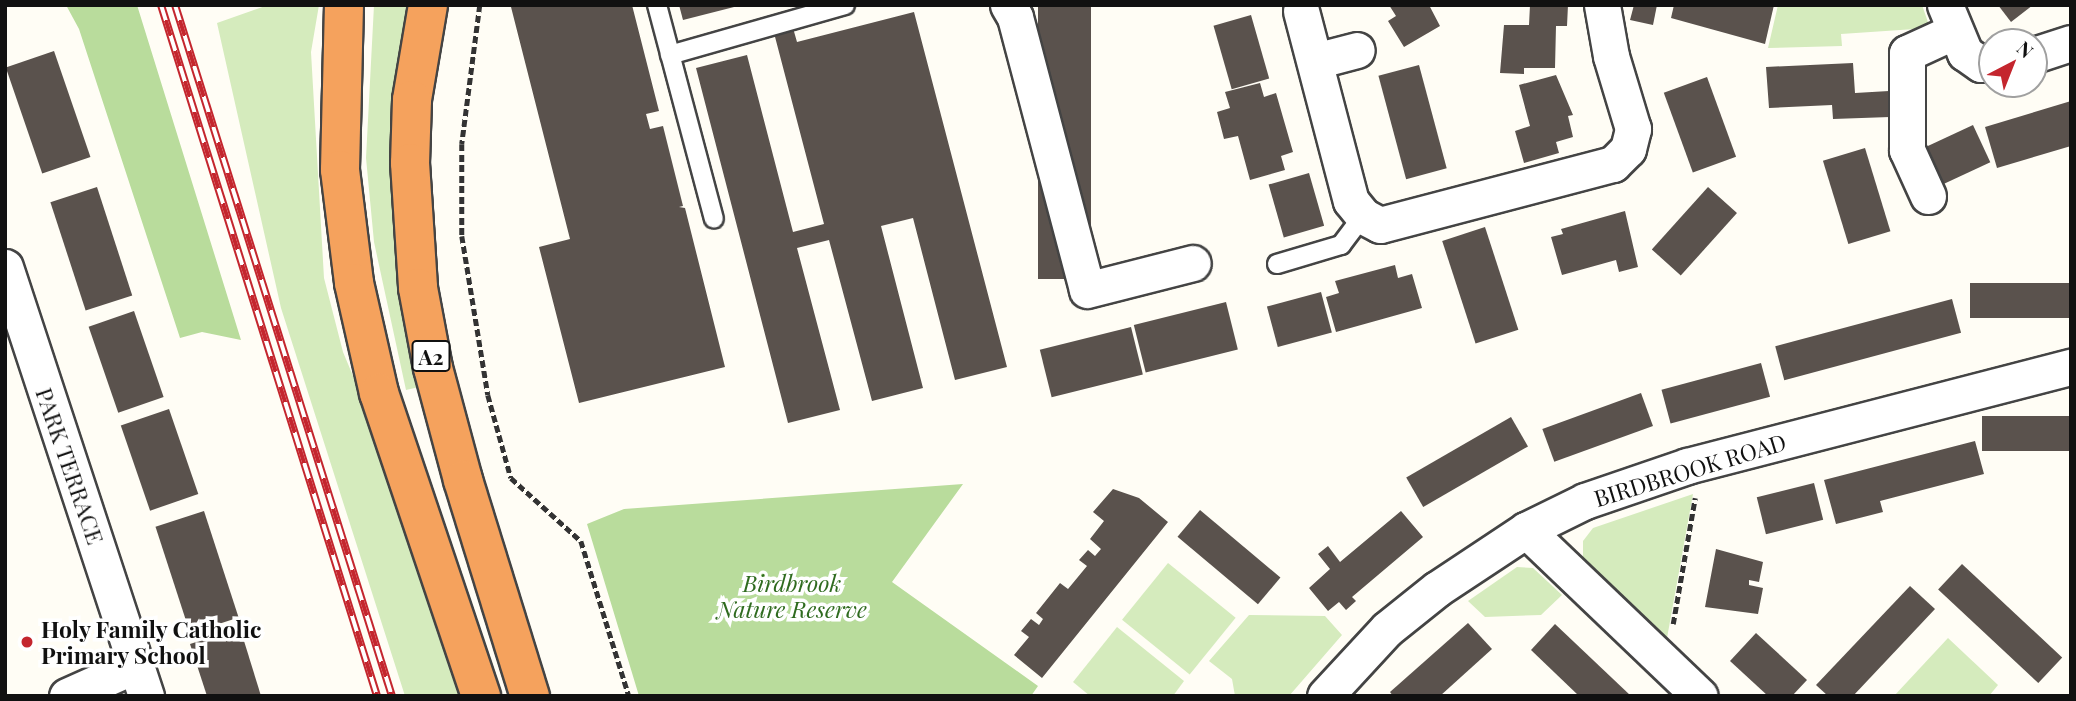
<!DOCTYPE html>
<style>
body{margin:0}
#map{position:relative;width:2076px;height:701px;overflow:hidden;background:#fffdf5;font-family:"Playfair Display",serif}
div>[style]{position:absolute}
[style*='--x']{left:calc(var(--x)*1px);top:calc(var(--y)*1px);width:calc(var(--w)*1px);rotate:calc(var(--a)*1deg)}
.green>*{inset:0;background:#d5ebbd;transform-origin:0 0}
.forest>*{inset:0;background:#b9dc9c}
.building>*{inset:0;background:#5a524d;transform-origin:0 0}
.path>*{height:4.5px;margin-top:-2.25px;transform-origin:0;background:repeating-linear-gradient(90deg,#333 0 7px,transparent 0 10.5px)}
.roads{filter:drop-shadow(2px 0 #444) drop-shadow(-2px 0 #444) drop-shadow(0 2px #444) drop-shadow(0 -2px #444)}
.lane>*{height:18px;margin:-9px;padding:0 9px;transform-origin:9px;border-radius:9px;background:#fff}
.street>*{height:35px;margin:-17.5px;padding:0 17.5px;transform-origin:17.5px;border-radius:17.5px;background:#fff}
.highway>*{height:38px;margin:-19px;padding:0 19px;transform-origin:19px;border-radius:19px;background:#f5a25d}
.rail>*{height:8px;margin-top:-4px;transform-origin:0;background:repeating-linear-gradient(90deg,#fff 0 16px,#c4262e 0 32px);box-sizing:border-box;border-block:2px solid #c4262e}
.dots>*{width:19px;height:19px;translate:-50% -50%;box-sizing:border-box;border:4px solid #fff;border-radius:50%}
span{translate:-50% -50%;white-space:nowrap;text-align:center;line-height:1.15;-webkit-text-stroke:7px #fff;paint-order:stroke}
.shield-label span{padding:2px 5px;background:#fff;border:2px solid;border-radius:5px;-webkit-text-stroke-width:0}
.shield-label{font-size:21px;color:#111;font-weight:700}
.street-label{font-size:23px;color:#111}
.park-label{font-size:23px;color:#2f6b1f;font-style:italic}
.poi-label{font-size:23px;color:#111;font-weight:700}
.left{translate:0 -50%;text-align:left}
.frame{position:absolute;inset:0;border:7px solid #111;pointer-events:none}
.north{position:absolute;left:1978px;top:28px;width:70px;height:70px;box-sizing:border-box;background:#fff;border:2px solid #a0a0a0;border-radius:50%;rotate:42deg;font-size:19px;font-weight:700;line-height:28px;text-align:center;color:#111}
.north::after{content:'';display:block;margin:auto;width:24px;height:32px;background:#c4262e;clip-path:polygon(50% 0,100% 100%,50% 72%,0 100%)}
</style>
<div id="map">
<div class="green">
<i style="clip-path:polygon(268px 5px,319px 5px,311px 52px,324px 278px,343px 352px,381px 443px,459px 696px,405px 696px,281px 308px,217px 23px)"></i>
<i style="clip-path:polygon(374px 5px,409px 5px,393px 105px,390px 163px,401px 305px,419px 387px,406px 390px,374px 242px,366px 158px)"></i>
<i style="clip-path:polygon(1778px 5px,1922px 5px,1930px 28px,1841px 34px,1842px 46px,1768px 48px)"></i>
<i style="clip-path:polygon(1693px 494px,1667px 638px,1583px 559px,1583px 541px,1593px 528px)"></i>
<i style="left:1168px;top:563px;width:87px;height:73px;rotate:39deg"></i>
<i style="clip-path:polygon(1517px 567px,1533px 568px,1562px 595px,1541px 615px,1485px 617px,1468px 601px)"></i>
<i style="clip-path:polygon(1249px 615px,1325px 616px,1342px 635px,1289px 696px,1235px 696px,1232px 679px,1209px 661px)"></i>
<i style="clip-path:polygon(1117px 627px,1184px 681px,1173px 696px,1090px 696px,1073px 682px)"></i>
<i style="clip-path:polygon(1948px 638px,1998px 685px,1989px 696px,1894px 696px)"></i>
</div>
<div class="forest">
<i style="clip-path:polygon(66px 5px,137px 5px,241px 340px,202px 332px,180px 338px,79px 29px)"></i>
<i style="clip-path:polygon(963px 484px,892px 582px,1038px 686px,1031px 696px,639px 696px,587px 524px,624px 509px)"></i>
</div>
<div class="building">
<i style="clip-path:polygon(518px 5px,632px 5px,659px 111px,646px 114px,650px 129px,663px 126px,683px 206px,679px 207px,685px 208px,725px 367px,579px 403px,539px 247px,570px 239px,511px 7px)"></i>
<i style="clip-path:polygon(679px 5px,738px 5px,738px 6px,683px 20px)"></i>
<i style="left:1038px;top:5px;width:53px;height:274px"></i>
<i style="clip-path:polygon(1389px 5px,1429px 5px,1440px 26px,1404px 47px,1388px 21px,1396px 16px)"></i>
<i style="clip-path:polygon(1530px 5px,1568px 5px,1567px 26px,1556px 26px,1555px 68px,1524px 68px,1524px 74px,1500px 73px,1504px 25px,1529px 25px)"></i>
<i style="clip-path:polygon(1634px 5px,1657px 5px,1653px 25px,1630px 20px)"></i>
<i style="clip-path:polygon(1674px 5px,1774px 5px,1765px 44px,1671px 18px)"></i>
<i style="clip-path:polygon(1998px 5px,2033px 5px,2011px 22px)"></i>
<i style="clip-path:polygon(914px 12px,1007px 367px,955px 380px,913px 218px,881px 226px,923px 388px,872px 401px,829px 240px,797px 248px,840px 410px,788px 423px,696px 68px,747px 55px,793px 232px,824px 224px,774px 33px,793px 28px,797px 42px)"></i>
<i style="left:1251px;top:15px;width:66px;height:39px;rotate:74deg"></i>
<i style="left:54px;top:51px;width:112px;height:51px;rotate:71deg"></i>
<i style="clip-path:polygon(1853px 63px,1855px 93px,1889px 91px,1890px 117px,1833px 119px,1832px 105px,1769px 108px,1766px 67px)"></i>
<i style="left:1419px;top:65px;width:107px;height:42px;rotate:75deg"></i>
<i style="clip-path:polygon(1556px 75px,1573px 115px,1568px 116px,1573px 137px,1556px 142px,1559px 153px,1524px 163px,1515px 131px,1530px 126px,1519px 85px)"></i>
<i style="left:1707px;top:77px;width:85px;height:46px;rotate:70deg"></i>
<i style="clip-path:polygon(1260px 83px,1264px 97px,1276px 93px,1293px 152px,1281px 156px,1285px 170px,1250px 180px,1238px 136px,1224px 139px,1217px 112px,1230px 108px,1225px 92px)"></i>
<i style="clip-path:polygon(2071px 101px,2071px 146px,1997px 168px,1985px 127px)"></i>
<i style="left:1973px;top:125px;width:41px;height:64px;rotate:65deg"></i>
<i style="left:1865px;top:148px;width:87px;height:44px;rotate:73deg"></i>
<i style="left:1309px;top:173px;width:55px;height:42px;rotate:74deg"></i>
<i style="left:97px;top:187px;width:114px;height:49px;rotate:72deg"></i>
<i style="left:1708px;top:187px;width:39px;height:84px;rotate:42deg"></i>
<i style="clip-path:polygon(1625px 211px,1638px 267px,1619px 272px,1616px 260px,1562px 275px,1551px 237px,1563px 234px,1561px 229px)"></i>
<i style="left:1485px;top:227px;width:108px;height:45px;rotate:72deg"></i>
<i style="clip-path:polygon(1395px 265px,1398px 278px,1412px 274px,1422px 308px,1336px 332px,1326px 297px,1339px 293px,1335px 281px)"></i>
<i style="left:2071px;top:283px;width:35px;height:101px;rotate:90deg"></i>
<i style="left:1321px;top:292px;width:42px;height:56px;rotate:75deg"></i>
<i style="left:1952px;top:299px;width:35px;height:183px;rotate:75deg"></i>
<i style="left:1226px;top:302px;width:49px;height:95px;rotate:76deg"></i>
<i style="left:134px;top:311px;width:91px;height:48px;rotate:71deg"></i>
<i style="left:1131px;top:327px;width:49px;height:94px;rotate:76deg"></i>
<i style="left:1761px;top:363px;width:35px;height:103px;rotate:75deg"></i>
<i style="left:1641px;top:393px;width:35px;height:105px;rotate:70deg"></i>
<i style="left:169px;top:409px;width:90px;height:51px;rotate:71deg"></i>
<i style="left:2071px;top:416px;width:35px;height:89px;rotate:90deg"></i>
<i style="left:1511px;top:417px;width:34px;height:121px;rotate:60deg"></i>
<i style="clip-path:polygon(1975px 441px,1984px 474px,1880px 501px,1883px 512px,1836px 524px,1824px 480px)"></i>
<i style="left:1814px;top:483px;width:38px;height:59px;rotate:76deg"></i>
<i style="clip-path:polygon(1113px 489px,1139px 498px,1168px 522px,1042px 678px,1014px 655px,1029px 637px,1021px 631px,1031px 619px,1039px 625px,1043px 619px,1036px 613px,1060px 583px,1068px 589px,1087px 566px,1079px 560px,1088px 550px,1095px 556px,1101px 549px,1090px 539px,1104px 521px,1093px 512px)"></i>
<i style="left:1200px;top:510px;width:105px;height:35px;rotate:40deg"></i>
<i style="left:204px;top:511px;width:112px;height:51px;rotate:72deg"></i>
<i style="clip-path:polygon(1401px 511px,1423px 537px,1352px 597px,1356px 601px,1346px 610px,1339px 602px,1328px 611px,1309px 588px,1330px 569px,1318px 554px,1328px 546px,1340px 562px)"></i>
<i style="clip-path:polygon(1716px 549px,1763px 562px,1759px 582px,1749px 580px,1749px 585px,1763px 588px,1758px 614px,1705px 607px)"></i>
<i style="left:1962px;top:564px;width:137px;height:35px;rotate:43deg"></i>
<i style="clip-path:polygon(1910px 586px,1935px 609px,1853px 696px,1828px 696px,1816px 685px)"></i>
<i style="clip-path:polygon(1468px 623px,1492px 649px,1440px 696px,1393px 696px,1390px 692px)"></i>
<i style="clip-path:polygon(1555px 624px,1631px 696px,1579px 696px,1531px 650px)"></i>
<i style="clip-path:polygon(240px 628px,261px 696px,207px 696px,190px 644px)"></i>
<i style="clip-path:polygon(1756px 633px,1807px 680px,1792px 696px,1768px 696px,1730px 661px)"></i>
</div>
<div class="path">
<i style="--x:480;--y:5;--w:140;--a:97.4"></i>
<i style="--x:462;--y:144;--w:92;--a:90"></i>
<i style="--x:462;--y:236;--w:161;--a:80.7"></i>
<i style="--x:488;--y:395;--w:86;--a:74.5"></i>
<i style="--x:511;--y:478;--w:94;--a:42"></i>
<i style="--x:581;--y:541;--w:162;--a:72.8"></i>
<i style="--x:1673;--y:624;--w:128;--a:-80.1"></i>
</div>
<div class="roads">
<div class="lane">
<i style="--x:657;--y:5;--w:221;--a:75.1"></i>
<i style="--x:670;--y:55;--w:182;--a:-15.9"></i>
<i style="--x:1277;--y:264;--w:67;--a:-16.5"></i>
<i style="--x:1341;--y:245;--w:36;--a:-53"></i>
</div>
<div class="street">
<i style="--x:1008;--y:5;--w:14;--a:60"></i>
<i style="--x:1015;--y:17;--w:282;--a:75.2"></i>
<i style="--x:1087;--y:290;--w:109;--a:-14.3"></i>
<i style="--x:1945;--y:5;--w:52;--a:67.4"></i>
<i style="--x:1965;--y:53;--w:19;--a:35"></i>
<i style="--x:1981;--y:64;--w:11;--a:0"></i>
<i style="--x:1301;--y:11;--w:196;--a:75.3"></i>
<i style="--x:1351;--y:201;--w:19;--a:51"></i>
<i style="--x:1363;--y:216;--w:19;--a:28"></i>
<i style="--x:1380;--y:225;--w:241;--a:-14.7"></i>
<i style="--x:1613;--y:164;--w:21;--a:-45"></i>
<i style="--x:1628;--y:149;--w:21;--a:-76"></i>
<i style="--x:1633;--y:129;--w:76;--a:-106.8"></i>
<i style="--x:1611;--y:56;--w:52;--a:-100"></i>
<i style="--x:2034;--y:55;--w:39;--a:-18"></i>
<i style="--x:1315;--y:61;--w:43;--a:-14.7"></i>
<i style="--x:1928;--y:196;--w:51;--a:-114.5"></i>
<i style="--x:1907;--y:150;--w:97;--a:-90"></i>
<i style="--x:1907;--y:53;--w:53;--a:-24.6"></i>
<i style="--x:5;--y:267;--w:452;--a:71.8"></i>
<i style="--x:1526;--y:530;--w:240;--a:43.7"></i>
<i style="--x:67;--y:696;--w:76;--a:-24.2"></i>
<i style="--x:1325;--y:696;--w:91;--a:-47.2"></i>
<i style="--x:1387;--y:629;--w:64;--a:-38.7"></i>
<i style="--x:1437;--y:589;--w:107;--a:-33.5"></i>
<i style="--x:1526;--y:530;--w:66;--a:-26.2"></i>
<i style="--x:1585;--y:501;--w:108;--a:-18.9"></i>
<i style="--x:1687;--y:466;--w:397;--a:-14.5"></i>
</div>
<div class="highway">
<i style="--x:344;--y:5;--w:165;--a:91.4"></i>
<i style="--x:340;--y:170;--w:114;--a:82.9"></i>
<i style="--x:354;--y:283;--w:113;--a:77.2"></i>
<i style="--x:379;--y:393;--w:320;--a:71.4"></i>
<i style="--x:428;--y:5;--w:96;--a:99.6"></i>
<i style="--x:412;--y:100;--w:63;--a:91.8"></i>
<i style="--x:410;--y:163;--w:125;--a:86.3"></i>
<i style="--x:418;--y:288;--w:81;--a:79.4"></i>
<i style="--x:433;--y:368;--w:116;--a:75"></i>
<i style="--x:463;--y:480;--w:226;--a:72.8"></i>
</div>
</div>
<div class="rail">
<i style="--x:161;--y:5;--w:724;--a:72.64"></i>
<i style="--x:175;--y:5;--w:724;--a:72.57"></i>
</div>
<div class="dots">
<i style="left:27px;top:642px;background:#c4262e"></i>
</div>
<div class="shield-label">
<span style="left:431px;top:356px">A2</span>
</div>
<div class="street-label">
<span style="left:70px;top:466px;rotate:71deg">PARK TERRACE</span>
<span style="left:1690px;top:470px;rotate:-17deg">BIRDBROOK ROAD</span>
</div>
<div class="park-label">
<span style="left:792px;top:596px">Birdbrook<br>Nature Reserve</span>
</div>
<div class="poi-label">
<span class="left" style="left:41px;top:642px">Holy Family Catholic<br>Primary School</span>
</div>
<div class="frame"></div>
<div class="north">N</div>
</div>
